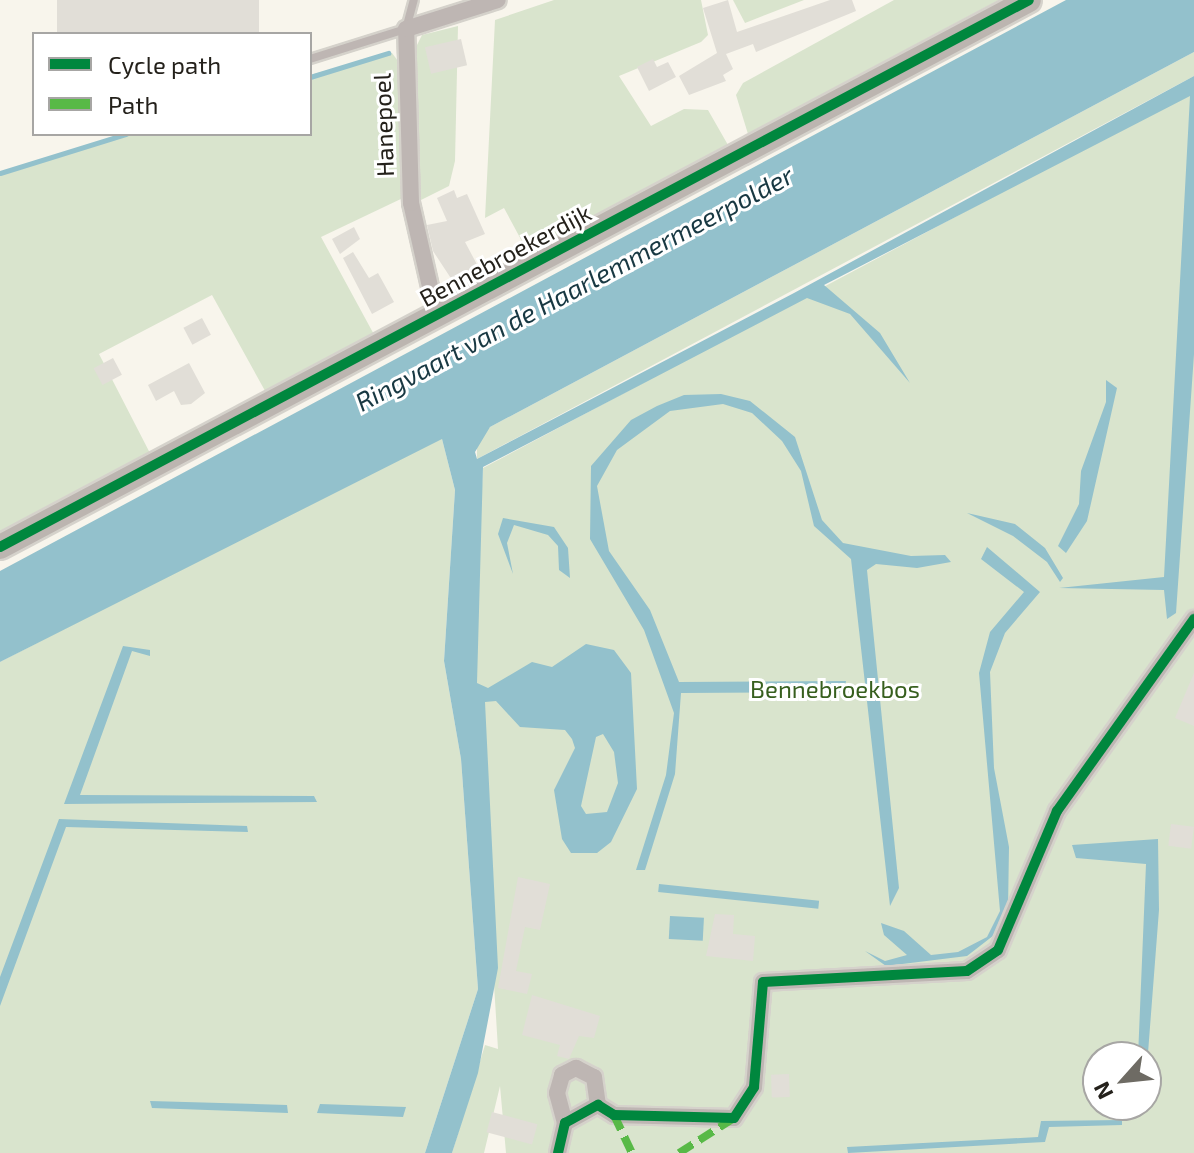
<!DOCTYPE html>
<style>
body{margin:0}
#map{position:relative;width:1194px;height:1153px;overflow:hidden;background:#f8f5ec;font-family:"Exo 2",sans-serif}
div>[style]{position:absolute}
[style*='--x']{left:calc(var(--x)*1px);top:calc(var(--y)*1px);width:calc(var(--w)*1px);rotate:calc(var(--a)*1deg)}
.green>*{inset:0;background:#d9e4cd}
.water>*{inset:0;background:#93c1cc;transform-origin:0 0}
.stream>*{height:5px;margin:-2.5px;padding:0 2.5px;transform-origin:2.5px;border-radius:2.5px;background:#93c1cc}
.building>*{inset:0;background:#e1ded7;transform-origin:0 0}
.roads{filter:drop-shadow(2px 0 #d5d2cb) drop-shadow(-2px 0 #d5d2cb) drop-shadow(0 2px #d5d2cb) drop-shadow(0 -2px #d5d2cb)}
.lane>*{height:8px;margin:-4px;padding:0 4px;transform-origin:4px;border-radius:4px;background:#beb6b3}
.street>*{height:16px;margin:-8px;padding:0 8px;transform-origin:8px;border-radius:8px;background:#beb6b3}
.secondary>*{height:24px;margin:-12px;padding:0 12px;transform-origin:12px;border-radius:12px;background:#bcb5b0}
.quiet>*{height:8px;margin-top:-4px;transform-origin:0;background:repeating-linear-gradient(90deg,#58b947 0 16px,transparent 0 24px)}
.cycleway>*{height:10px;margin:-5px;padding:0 5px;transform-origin:5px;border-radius:5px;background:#00873e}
span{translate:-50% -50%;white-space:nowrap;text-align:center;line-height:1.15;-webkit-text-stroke:6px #fff;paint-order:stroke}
.street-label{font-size:24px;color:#24211b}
.park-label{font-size:24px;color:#375f1e}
.water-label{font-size:26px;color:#183842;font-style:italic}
.legend{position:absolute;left:32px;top:32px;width:280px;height:104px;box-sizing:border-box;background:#fff;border:2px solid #a7a6a4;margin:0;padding:10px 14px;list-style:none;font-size:24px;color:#24211b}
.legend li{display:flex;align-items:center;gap:16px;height:40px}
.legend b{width:40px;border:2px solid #a7a6a4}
.north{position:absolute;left:1082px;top:1041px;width:80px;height:80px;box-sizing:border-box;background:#fff;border:2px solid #a7a6a4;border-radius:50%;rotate:243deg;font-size:22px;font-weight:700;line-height:32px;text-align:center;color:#24211b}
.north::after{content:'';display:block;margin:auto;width:28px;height:36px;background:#6e6b64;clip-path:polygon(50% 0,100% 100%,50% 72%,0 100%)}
</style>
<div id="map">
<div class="green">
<i style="clip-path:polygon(554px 0,701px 0,708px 35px,701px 42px,619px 76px,651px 126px,684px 109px,708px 110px,732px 152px,531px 258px,504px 208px,485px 218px,495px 20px)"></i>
<i style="clip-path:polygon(733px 0,804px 0,745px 23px)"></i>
<i style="clip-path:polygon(894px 0,999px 0,748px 134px,736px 95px,743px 83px)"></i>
<i style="clip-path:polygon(458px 26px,455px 161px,449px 186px,421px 200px,414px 51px,422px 35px)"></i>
<i style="clip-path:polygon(1194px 52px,1194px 76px,477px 459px,477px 441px,490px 427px)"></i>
<i style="clip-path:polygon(392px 53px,398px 61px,405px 197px,321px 237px,377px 340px,269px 398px,212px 295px,99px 354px,153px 459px,0 541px,0 173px,124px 134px,310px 134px,310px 75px)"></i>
<i style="clip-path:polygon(evenodd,1194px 90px,1194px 1153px,506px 1153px,500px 1086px,484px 1153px,452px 1153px,485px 1045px,498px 1049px,473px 644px,483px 468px,1194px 90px,1098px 1057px,1146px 1057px,1146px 1105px,1098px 1105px,1098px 1057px)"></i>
<i style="clip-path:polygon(433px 438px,442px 439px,455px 490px,444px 661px,461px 759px,478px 989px,425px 1153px,0 1153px,0 662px)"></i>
</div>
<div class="water">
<i style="clip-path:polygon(evenodd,1066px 0,1194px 0,1194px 52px,490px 427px,475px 452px,477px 459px,794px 293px,1194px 76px,1194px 354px,1176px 613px,1167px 619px,1164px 590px,1059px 588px,1164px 577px,1190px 96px,824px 285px,880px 333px,910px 383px,850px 314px,807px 298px,483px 467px,477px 683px,488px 688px,532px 662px,552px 667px,586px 644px,614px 650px,631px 673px,637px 789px,611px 842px,597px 853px,571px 853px,562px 839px,554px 790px,575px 748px,572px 739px,565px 730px,520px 727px,496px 701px,485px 702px,498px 968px,478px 1073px,452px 1153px,425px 1153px,478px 989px,461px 759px,444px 661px,455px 490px,442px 439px,0 662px,0 571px,1066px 0,603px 734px,614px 752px,618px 783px,607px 812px,586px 814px,581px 806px,596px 737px,603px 734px)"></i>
<i style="clip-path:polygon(1106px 380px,1117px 388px,1087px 521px,1066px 553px,1058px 546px,1079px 504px,1081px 471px,1106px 402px)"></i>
<i style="clip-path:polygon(721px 394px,750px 401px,795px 437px,822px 520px,843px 543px,911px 556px,945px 555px,951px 562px,917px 568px,876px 564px,867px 570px,899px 888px,890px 906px,851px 559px,814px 526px,801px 471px,782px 441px,752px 413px,723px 404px,670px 411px,617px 450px,597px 486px,609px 551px,650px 610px,679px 682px,846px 681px,844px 692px,681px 693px,675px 774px,645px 870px,636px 870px,666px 775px,674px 713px,644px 630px,590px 539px,591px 466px,631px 420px,657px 406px,684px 395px)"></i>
<i style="clip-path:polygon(967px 513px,1015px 524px,1045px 548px,1063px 578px,1060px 582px,1047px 562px,1013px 536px)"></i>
<i style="clip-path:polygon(503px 518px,554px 527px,568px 548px,570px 578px,559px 570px,558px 546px,548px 535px,514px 525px,507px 543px,513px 574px,498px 534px)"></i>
<i style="clip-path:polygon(987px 547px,1040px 592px,1005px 633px,990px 672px,994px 768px,1009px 847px,1008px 909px,998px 932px,967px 956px,886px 966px,865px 951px,885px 961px,907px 955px,884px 935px,881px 923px,904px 931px,931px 955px,958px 952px,987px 937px,1000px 911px,979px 673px,990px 632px,1024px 592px,981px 559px)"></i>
<i style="clip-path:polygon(123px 646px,150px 650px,150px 656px,132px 651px,80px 795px,314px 796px,317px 802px,64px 804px)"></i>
<i style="clip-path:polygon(59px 819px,247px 826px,248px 832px,66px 827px,0 1006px,0 977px)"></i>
<i style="clip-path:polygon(1158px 839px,1159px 910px,1146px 1079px,1146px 1057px,1138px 1057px,1146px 864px,1076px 858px,1072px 845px)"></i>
<i style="left:659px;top:884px;width:161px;height:8px;rotate:6deg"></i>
<i style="left:670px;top:916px;width:34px;height:23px;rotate:3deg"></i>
<i style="clip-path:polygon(150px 1101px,287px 1105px,288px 1113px,152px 1108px)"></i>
<i style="clip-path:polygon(320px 1104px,406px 1107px,403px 1117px,317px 1113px)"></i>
<i style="clip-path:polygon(1122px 1120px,1122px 1125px,1049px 1127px,1045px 1142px,848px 1153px,847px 1147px,1038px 1137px,1041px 1121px)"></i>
</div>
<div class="stream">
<i style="--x:310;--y:77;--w:82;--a:-17.1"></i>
<i style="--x:0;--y:173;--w:132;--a:-17.2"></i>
</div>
<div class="building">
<i style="left:57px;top:0;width:202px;height:34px"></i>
<i style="clip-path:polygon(728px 0,737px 32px,830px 0,852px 0,856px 11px,756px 52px,753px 44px,726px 54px,733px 69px,723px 75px,726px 81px,689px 95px,679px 76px,717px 53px,703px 8px)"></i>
<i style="left:461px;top:39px;width:27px;height:37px;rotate:77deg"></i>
<i style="clip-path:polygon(653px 59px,657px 67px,668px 62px,676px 77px,649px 91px,637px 67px)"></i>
<i style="clip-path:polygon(454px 190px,457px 198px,467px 194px,485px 234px,465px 242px,481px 272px,456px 286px,433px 251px,427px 225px,447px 221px,437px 198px)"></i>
<i style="clip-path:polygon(354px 227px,360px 239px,340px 254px,332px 239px)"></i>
<i style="clip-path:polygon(353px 252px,369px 278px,378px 273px,394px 302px,372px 314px,343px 258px)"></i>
<i style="left:202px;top:318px;width:19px;height:21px;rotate:62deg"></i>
<i style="left:113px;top:358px;width:19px;height:22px;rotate:62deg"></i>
<i style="clip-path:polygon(189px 363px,205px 393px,191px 404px,181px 405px,174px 391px,156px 401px,148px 385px)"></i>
<i style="clip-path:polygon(1194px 673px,1194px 726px,1175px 718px)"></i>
<i style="left:1171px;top:824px;width:23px;height:22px;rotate:7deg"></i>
<i style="clip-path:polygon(518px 877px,550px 884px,540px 930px,525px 927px,516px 971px,532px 974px,527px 994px,498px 988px)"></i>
<i style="clip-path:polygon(715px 914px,734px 915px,733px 934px,755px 936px,753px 961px,706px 956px)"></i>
<i style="clip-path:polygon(532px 995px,600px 1016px,594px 1038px,579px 1036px,569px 1059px,557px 1056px,560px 1045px,522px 1035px)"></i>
<i style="left:789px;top:1074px;width:23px;height:18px;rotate:88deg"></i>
<i style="left:492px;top:1112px;width:47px;height:21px;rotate:15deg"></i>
</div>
<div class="roads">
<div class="lane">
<i style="--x:310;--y:59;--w:101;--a:-17.4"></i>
<i style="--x:406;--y:29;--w:30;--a:-75"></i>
</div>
<div class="street">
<i style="--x:436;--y:313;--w:113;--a:-102.8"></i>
<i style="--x:411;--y:203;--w:174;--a:-91.6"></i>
<i style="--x:406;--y:29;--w:96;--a:-17.5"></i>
<i style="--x:565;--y:1123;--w:31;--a:-105"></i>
<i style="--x:557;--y:1093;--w:19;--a:-74"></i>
<i style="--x:562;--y:1075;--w:16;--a:-27"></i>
<i style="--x:576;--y:1068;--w:20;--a:27"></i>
<i style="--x:594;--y:1077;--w:28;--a:82"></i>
<i style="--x:558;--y:1153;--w:31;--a:-77"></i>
<i style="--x:565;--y:1123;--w:38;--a:-29"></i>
<i style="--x:598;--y:1105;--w:19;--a:32"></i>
<i style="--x:614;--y:1115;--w:120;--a:1.4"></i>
<i style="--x:734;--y:1118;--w:37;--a:-57"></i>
<i style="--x:754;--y:1087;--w:105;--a:-85.1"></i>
<i style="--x:763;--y:982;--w:204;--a:-3.1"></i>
<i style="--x:967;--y:971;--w:37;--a:-34"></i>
<i style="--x:998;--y:950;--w:151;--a:-67"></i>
<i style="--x:1057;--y:811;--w:236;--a:-54.5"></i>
</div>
<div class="secondary">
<i style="--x:0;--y:547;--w:1165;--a:-27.99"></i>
</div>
</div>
<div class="quiet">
<i style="--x:614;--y:1115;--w:42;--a:64.7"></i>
<i style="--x:679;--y:1153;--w:65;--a:-32.5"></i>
</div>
<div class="cycleway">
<i style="--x:0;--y:547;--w:1165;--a:-27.99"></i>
<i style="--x:558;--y:1153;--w:31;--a:-77"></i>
<i style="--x:565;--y:1123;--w:38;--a:-29"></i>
<i style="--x:598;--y:1105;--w:19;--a:32"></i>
<i style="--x:614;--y:1115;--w:120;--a:1.4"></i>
<i style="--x:734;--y:1118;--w:37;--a:-57"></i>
<i style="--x:754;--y:1087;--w:105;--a:-85.1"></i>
<i style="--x:763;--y:982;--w:204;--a:-3.1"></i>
<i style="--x:967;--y:971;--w:37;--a:-34"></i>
<i style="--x:998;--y:950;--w:151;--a:-67"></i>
<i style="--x:1057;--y:811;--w:236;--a:-54.5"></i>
</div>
<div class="street-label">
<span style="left:383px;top:125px;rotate:-92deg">Hanepoel</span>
<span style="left:505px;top:255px;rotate:-28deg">Bennebroekerdijk</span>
</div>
<div class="park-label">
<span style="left:835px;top:689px">Bennebroekbos</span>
</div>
<div class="water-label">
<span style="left:574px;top:288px;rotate:-28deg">Ringvaart van de Haarlemmermeerpolder</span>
</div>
<ul class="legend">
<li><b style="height:10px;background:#00873e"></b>Cycle path</li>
<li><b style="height:10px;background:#58b947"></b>Path</li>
</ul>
<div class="north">N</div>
</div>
